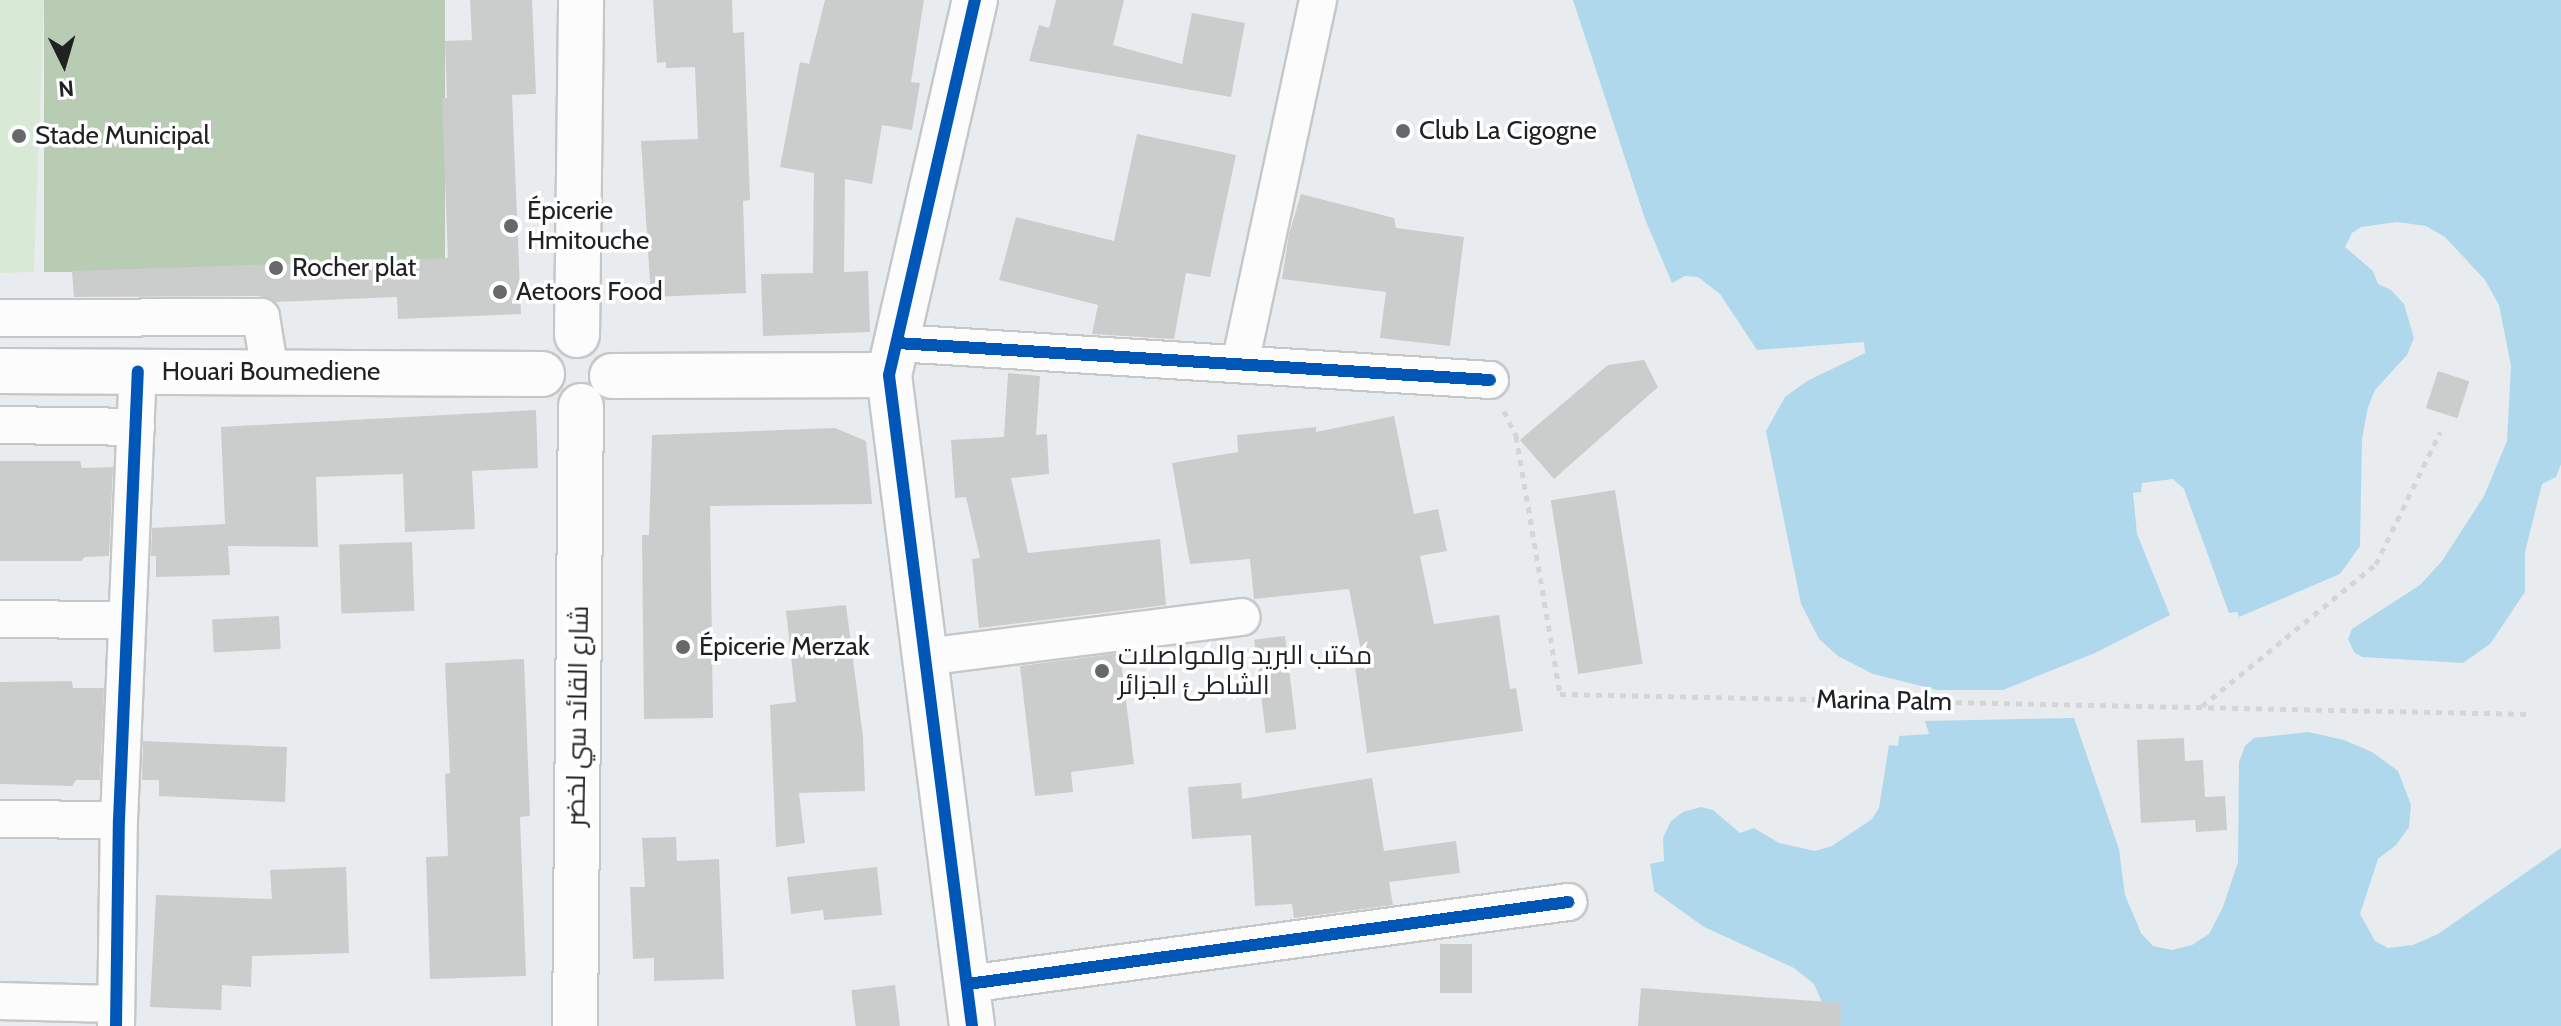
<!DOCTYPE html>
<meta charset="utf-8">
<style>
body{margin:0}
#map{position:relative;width:2561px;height:1026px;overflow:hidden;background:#e9ecee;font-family:Cabin,Cairo,sans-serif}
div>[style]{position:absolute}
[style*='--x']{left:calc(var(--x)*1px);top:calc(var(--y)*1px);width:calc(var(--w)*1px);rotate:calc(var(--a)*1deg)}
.green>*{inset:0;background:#d8e9d6}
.forest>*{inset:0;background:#b8ccb4;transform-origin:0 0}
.water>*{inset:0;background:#afd8ed}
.building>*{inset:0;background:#cbcccc;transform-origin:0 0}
.path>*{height:5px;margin-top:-2.5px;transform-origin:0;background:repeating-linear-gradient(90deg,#d5d5d6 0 6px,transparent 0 12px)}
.roads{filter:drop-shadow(2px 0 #c5c7c9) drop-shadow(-2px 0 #c5c7c9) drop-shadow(0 2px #c5c7c9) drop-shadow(0 -2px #c5c7c9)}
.street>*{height:36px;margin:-18px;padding:0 18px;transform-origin:18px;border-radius:18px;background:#fcfcfc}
.secondary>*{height:44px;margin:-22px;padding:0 22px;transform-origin:22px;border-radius:22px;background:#fcfcfc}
.cycleway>*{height:12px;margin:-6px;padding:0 6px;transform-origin:6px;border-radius:6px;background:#0057b8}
.dots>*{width:22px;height:22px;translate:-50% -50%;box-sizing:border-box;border:4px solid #fff;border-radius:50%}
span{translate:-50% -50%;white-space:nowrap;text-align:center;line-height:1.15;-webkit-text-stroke:7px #fff;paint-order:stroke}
.poi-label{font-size:26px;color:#202123}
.left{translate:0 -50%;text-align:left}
.street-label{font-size:26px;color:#202123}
.north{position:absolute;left:24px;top:24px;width:80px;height:80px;-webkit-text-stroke:6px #fff;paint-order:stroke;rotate:175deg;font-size:22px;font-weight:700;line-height:32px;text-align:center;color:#202123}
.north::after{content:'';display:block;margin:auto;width:28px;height:36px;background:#202123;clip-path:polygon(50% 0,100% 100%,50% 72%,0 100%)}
</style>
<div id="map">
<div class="green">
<i style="clip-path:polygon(0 0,44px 0,34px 272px,0 273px)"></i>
</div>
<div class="forest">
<i style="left:44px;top:0;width:401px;height:272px"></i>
</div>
<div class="water">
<i style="clip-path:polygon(1573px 0,2561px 0,2561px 464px,2556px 477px,2542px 484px,2525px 552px,2525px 592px,2490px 644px,2463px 663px,2362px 657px,2354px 652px,2348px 639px,2352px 629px,2420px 585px,2442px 561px,2484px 496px,2507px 441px,2511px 366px,2499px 305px,2485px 280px,2445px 237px,2426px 226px,2397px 222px,2361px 227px,2352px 233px,2345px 247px,2373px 271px,2378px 284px,2391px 290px,2404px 304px,2414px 338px,2407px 355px,2375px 390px,2368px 407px,2362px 439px,2360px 546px,2340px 574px,2239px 617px,2237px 612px,2229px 613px,2184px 489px,2173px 479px,2142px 483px,2141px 492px,2133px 493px,2137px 534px,2170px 615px,2095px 653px,2003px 690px,1937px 690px,1873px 674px,1838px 656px,1819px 639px,1801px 604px,1766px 431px,1785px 397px,1807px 381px,1865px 353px,1864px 342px,1757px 350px,1720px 294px,1698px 277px,1685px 276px,1672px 283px,1645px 219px)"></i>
<i style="clip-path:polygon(2074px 718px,2119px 849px,2125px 895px,2141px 933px,2153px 946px,2172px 950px,2192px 945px,2209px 934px,2223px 907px,2238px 862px,2239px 762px,2245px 746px,2254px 738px,2308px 732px,2344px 740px,2372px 752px,2398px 771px,2411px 805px,2409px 827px,2396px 845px,2378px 859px,2360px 914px,2375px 941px,2388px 948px,2413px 945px,2438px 934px,2561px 848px,2561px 1026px,1823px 1026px,1821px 1000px,1814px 984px,1794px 968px,1704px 927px,1654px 891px,1650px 864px,1664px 861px,1663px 838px,1671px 821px,1683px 812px,1701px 807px,1713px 810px,1740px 833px,1754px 828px,1779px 843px,1815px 851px,1832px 846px,1872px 819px,1879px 808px,1889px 745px,1898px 746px,1899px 736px,1929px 734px,1925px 721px)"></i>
</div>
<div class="building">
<i style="clip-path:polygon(470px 0,532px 0,536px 94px,512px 95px,521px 314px,398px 319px,397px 297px,275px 302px,261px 296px,74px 297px,72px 271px,448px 258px,442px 98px,447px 98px,445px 41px,472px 40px)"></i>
<i style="clip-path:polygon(653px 0,732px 0,733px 33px,744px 32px,750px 200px,743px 201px,746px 293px,651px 297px,641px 141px,698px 139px,695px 67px,666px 68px,666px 62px,657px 63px)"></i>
<i style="clip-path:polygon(825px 0,924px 0,911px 82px,920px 83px,912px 130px,882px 125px,872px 184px,845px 179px,844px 272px,868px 271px,870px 332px,763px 336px,761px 274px,813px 273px,814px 173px,780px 167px,800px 62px,809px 64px)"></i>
<i style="clip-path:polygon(1056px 0,1124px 0,1113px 45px,1182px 64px,1192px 13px,1245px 23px,1231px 97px,1029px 61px,1039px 25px,1049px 28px)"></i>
<i style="clip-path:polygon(1137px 134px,1236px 155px,1210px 277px,1186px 273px,1174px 339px,1092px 334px,1098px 305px,999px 280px,1016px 217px,1114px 241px)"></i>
<i style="clip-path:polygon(1301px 194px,1394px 218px,1396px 228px,1464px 237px,1450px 346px,1380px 338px,1386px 292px,1282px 279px,1289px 234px)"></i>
<i style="clip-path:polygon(1644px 360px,1658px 387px,1554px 479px,1520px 440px,1608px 365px)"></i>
<i style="left:2438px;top:371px;width:33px;height:39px;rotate:18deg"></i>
<i style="clip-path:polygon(1008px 373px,1040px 376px,1036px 435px,1047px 434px,1049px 474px,1011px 478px,1028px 553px,1160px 539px,1166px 605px,979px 628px,972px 559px,980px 558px,966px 497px,955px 498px,951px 440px,1004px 437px)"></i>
<i style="clip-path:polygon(536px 410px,538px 468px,472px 471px,475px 529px,405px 532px,403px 474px,316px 477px,318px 547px,228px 546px,230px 575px,156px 577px,156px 556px,151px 556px,152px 528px,225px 524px,221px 427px)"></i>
<i style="clip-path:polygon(1394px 416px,1414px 514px,1438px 509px,1447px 551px,1420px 556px,1434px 624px,1499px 615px,1510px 689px,1516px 688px,1523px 731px,1367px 753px,1353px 652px,1361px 651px,1349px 589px,1254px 599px,1250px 559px,1190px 564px,1172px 463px,1238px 452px,1237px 435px,1316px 427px,1316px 432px)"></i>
<i style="clip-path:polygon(835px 428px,866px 441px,872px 504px,710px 506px,713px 718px,644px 719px,642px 535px,649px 535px,652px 435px)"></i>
<i style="clip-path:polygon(0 461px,80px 461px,82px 468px,113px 467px,109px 556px,85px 557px,81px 561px,0 561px)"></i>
<i style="left:1615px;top:490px;width:176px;height:65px;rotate:81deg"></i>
<i style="left:412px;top:542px;width:69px;height:73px;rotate:88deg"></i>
<i style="clip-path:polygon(846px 605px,863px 737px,865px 791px,799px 793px,805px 843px,776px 847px,770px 705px,796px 702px,786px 611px)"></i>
<i style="left:279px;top:616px;width:33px;height:67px;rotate:87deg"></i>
<i style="left:1285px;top:636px;width:94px;height:31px;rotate:83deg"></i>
<i style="clip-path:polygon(1120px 653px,1134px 764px,1071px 772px,1073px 792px,1035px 796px,1020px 666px)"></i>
<i style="clip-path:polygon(524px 659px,530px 816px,520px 817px,526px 976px,430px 979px,426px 857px,448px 856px,445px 774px,450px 773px,445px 663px)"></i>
<i style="clip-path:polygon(72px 681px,73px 688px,104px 688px,100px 780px,76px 780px,72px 786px,0 784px,0 682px)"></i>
<i style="clip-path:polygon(2184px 738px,2185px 761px,2203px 760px,2205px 797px,2225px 796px,2227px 830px,2196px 832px,2195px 820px,2141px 823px,2137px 740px)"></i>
<i style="clip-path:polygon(143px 741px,287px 747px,285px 802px,159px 796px,159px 780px,142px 780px)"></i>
<i style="clip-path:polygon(1372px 778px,1384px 851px,1456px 841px,1460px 873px,1389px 882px,1393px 905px,1294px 918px,1292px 904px,1255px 906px,1251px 835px,1192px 839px,1188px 787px,1241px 783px,1242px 799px)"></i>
<i style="clip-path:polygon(676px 837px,677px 861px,719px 859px,724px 979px,654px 981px,654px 958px,633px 959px,630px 887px,645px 887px,642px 838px)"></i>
<i style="clip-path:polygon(346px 867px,349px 953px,252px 956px,251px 987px,222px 985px,221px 1010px,150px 1007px,156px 895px,272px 899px,270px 870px)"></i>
<i style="clip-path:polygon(877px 867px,882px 915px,824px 920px,823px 910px,791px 914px,787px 877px)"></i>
<i style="left:1440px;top:944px;width:32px;height:49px"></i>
<i style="left:895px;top:985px;width:41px;height:44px;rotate:83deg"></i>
<i style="clip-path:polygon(1641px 988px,1841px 1003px,1840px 1026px,1638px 1026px)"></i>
</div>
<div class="path">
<i style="--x:1504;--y:411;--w:28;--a:64"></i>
<i style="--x:1516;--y:436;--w:262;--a:80.3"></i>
<i style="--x:1560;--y:694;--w:972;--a:1.18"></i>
<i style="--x:2202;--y:706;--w:225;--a:-39.2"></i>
<i style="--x:2376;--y:564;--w:147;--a:-64.1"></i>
</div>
<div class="roads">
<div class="street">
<i style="--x:0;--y:318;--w:261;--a:-0.2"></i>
<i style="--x:261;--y:317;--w:56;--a:80.7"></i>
<i style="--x:897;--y:343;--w:594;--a:3.57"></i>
<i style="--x:1240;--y:364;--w:372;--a:-77.9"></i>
<i style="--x:0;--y:425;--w:136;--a:0.8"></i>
<i style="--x:0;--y:619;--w:127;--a:0.5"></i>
<i style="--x:925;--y:657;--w:319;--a:-7.2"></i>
<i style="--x:0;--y:819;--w:119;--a:0.5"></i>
<i style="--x:968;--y:984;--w:606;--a:-7.78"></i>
<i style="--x:0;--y:1001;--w:115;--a:1.5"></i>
<i style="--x:116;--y:1026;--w:206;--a:-89.2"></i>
<i style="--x:119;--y:820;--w:449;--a:-87.6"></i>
</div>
<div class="secondary">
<i style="--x:577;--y:335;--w:335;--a:-89.3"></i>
<i style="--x:0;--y:371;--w:542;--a:0.32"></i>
<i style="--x:612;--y:376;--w:277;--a:-0.2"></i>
<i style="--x:575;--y:1026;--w:620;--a:-89.45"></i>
<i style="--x:972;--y:1026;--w:656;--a:-97.27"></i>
<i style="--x:889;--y:375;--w:385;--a:-77.1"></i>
</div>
</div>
<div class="cycleway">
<i style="--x:897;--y:343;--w:594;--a:3.57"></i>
<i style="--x:968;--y:984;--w:606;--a:-7.78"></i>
<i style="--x:116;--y:1026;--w:206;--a:-89.2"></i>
<i style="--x:119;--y:820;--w:449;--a:-87.6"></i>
<i style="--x:972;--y:1026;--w:656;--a:-97.27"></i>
<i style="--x:889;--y:375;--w:385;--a:-77.1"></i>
</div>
<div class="dots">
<i style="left:1403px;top:131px;background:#66686a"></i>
<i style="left:19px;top:136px;background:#66686a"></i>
<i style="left:511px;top:226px;background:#66686a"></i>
<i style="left:276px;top:268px;background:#66686a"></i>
<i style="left:500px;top:292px;background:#66686a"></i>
<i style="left:683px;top:647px;background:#66686a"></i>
<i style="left:1102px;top:671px;background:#66686a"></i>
</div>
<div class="poi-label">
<span class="left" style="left:1419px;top:131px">Club La Cigogne</span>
<span class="left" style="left:35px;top:136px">Stade Municipal</span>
<span class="left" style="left:527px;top:226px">Épicerie<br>Hmitouche</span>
<span class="left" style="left:292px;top:268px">Rocher plat</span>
<span class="left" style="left:516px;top:292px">Aetoors Food</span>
<span class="left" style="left:699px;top:647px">Épicerie Merzak</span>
<span class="left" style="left:1118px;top:671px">مكتب البريد والمواصلات<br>الشاطئ الجزائر</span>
</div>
<div class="street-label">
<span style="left:271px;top:372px">Houari Boumediene</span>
<span style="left:1884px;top:701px;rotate:1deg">Marina Palm</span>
<span style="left:578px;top:716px;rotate:-89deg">شارع القائد سي لخضر</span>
</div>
<div class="north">N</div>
</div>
